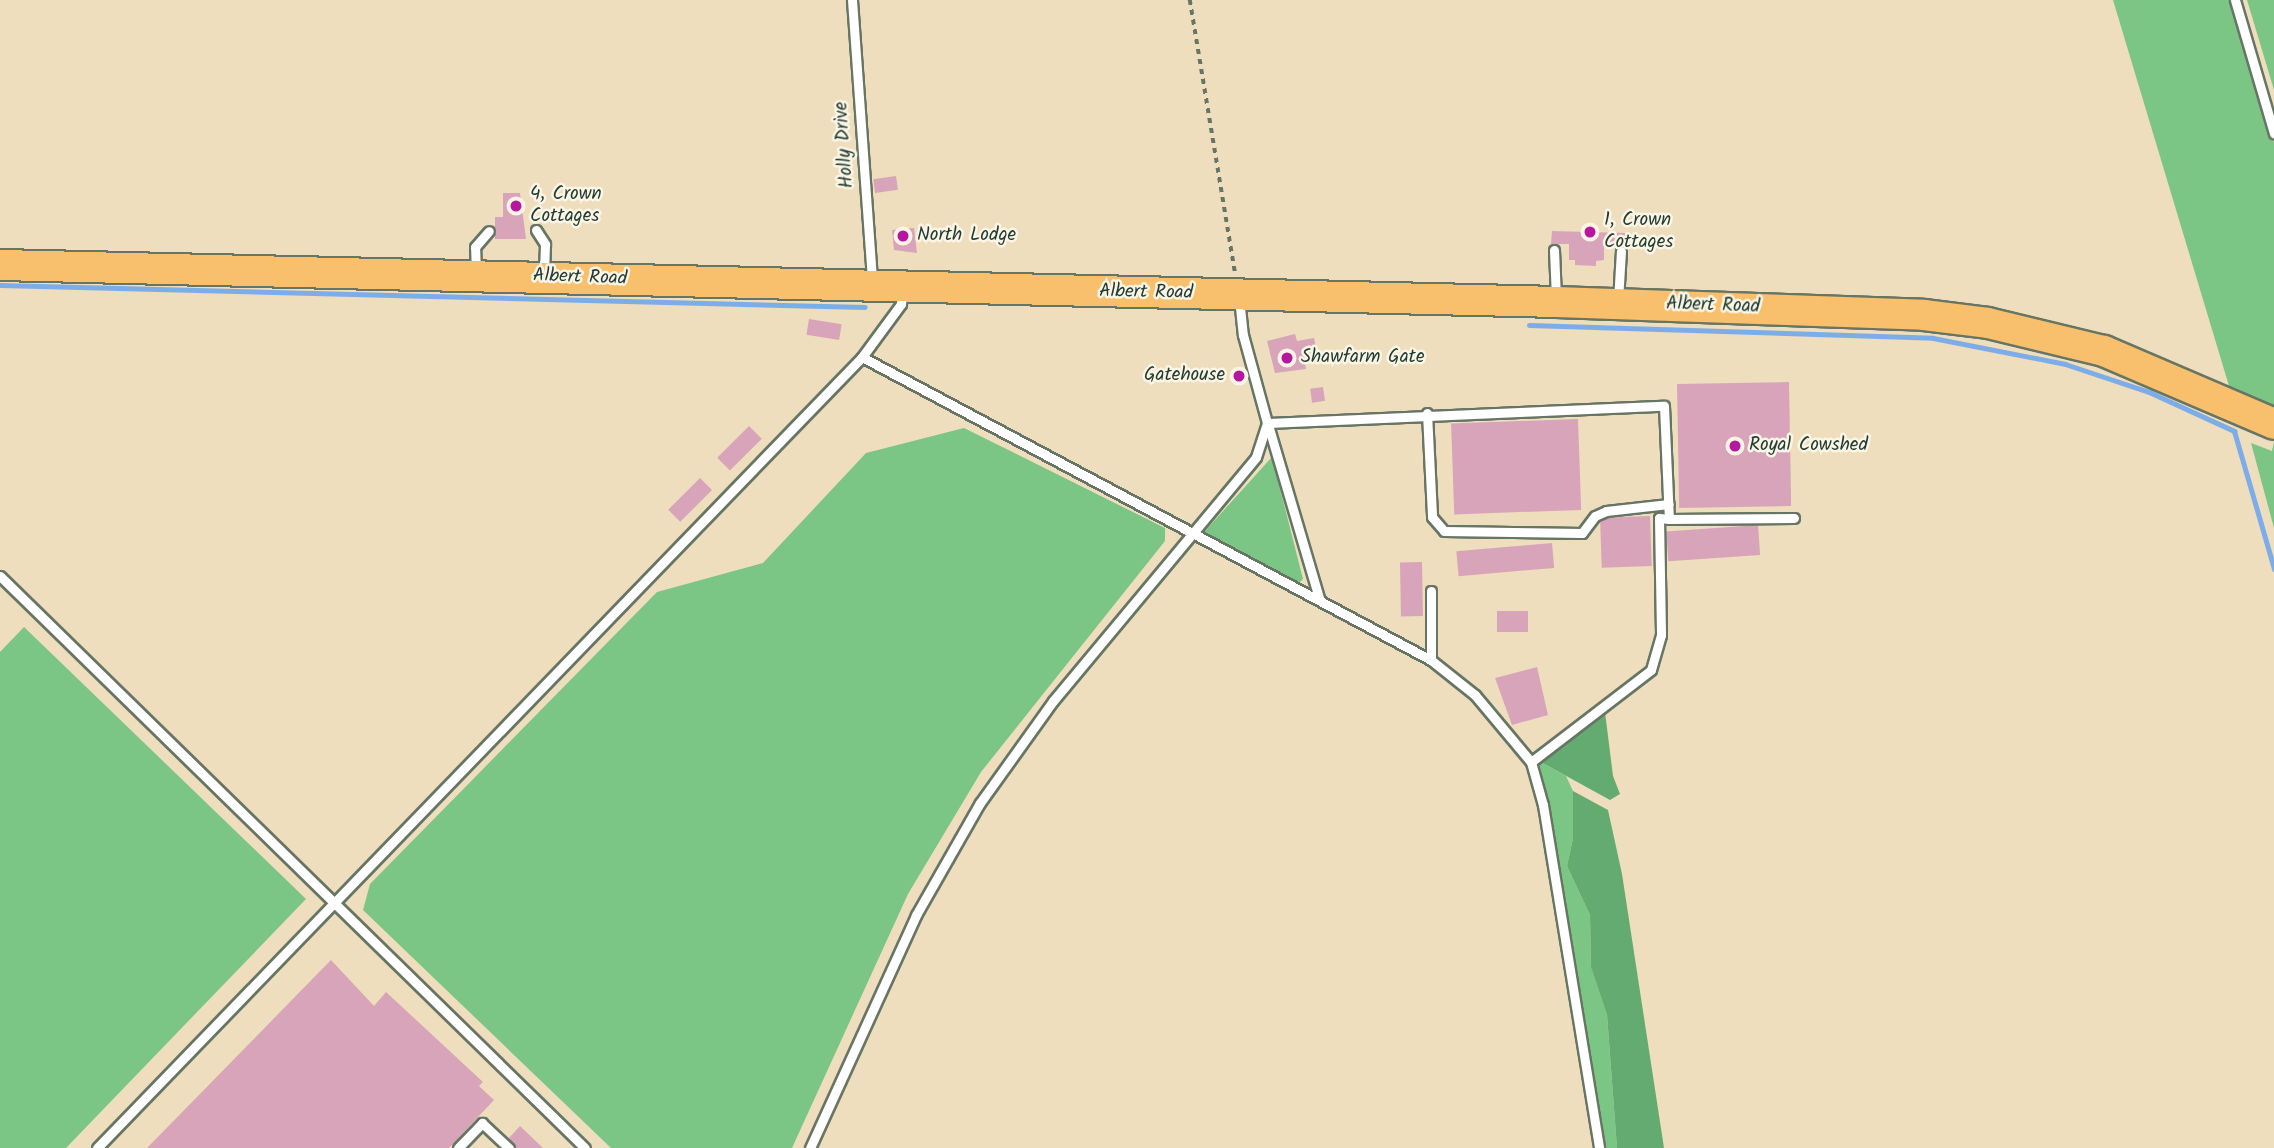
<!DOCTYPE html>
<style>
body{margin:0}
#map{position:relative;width:2274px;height:1148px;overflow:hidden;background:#eedebd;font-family:Kalam,sans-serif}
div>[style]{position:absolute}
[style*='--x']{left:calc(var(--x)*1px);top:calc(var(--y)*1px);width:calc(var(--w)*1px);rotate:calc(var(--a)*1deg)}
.green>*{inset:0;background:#7bc685}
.forest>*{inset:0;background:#64ab72}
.stream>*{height:5px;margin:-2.5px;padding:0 2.5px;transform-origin:2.5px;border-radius:2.5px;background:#7dade8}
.building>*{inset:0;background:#d8a4ba;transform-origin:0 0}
.path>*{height:3.5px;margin-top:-1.75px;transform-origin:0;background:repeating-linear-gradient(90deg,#677564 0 5px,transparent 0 10px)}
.roads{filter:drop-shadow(2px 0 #677564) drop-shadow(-2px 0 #677564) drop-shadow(0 2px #677564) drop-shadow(0 -2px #677564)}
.lane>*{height:9px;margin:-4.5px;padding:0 4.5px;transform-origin:4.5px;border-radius:4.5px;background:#fff}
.primary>*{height:30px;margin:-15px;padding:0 15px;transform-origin:15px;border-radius:15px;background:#f8bf6c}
.dots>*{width:19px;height:19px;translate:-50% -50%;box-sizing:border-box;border:4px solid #fcf5e5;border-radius:50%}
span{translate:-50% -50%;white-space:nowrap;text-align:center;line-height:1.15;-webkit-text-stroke:5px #fcf5e5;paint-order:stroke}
.street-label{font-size:19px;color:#1f3d34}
.poi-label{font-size:19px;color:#1f3d34}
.left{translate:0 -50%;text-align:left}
.right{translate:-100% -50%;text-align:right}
</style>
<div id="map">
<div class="green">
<i style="clip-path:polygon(2113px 0,2232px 0,2274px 143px,2274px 411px,2229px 386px)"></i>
<i style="clip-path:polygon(2247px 0,2274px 0,2274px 90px)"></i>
<i style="clip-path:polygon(964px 428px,1165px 528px,1165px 541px,981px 772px,908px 894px,792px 1148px,611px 1148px,363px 910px,370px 884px,657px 592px,763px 563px,866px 453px)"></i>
<i style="clip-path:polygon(2274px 442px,2274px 528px,2251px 443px,2272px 451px)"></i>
<i style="clip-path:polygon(1272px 457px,1303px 579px,1297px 585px,1204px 532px)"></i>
<i style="clip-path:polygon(24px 627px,306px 899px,66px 1148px,0 1148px,0 652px)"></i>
<i style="clip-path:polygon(1539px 761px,1566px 776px,1573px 791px,1573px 838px,1567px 866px,1590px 915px,1591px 966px,1607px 1015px,1617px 1148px,1603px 1148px)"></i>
</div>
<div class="forest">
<i style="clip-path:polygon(1605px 712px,1613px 776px,1620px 794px,1610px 800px,1539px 761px)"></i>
<i style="clip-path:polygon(1573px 791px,1608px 810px,1622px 874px,1664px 1148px,1617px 1148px,1607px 1015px,1591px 967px,1590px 915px,1567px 866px,1573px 838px)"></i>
</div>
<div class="stream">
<i style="--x:0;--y:285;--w:865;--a:1.46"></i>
<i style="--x:1529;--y:325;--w:404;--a:1.8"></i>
<i style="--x:1933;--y:338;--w:135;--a:11.1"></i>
<i style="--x:2065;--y:364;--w:89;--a:18.4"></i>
<i style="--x:2149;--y:392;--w:94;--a:24.6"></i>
<i style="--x:2234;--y:431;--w:144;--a:73.8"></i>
</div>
<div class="building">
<i style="left:896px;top:176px;width:14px;height:23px;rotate:82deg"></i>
<i style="clip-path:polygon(503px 193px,520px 193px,526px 239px,495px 239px,495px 217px,503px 217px)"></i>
<i style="clip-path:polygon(914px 228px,917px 253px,894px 250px,892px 230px)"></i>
<i style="clip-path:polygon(1552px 231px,1625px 233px,1625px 245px,1604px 246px,1604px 260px,1596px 261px,1596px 266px,1575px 265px,1575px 260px,1569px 260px,1569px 244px,1551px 244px)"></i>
<i style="left:809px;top:319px;width:33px;height:16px;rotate:9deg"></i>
<i style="clip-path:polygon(1295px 334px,1297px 341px,1314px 338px,1318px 359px,1305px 362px,1306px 369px,1275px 373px,1267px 341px)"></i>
<i style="left:1789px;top:382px;width:124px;height:112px;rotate:89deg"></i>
<i style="left:1323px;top:387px;width:14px;height:13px;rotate:82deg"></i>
<i style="left:1578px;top:419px;width:91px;height:127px;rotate:88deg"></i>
<i style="left:749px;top:426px;width:18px;height:45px;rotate:45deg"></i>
<i style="left:700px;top:478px;width:17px;height:45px;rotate:45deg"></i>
<i style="left:1650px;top:516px;width:50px;height:50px;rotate:88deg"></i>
<i style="left:1758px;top:525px;width:30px;height:92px;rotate:86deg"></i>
<i style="left:1552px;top:543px;width:25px;height:96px;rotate:85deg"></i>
<i style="left:1422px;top:562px;width:54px;height:22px;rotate:89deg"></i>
<i style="left:1528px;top:611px;width:21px;height:31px;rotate:90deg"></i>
<i style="clip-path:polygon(1537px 667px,1548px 715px,1512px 725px,1495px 678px)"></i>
<i style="clip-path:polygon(331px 960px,374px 1006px,386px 992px,483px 1082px,479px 1086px,494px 1100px,449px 1148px,147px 1148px)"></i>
<i style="clip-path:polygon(520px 1126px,543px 1148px,516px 1148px,509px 1138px)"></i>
</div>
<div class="path">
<i style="--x:1190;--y:0;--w:276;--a:80.6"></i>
</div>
<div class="roads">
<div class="lane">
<i style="--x:852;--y:0;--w:282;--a:85.9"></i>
<i style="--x:2235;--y:0;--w:139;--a:73.7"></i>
<i style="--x:536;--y:230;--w:17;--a:57"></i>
<i style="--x:545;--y:244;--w:30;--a:92"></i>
<i style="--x:1554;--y:250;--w:48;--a:87.6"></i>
<i style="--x:476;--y:273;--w:26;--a:-92"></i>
<i style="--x:475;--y:247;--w:21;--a:-49"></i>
<i style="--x:1239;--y:298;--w:37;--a:84"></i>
<i style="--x:1243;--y:335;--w:91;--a:74.7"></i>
<i style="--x:1267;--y:423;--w:397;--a:-2.5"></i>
<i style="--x:1664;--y:406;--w:113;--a:87.5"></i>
<i style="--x:1669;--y:519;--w:10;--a:-174"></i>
<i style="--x:1659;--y:518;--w:117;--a:89"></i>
<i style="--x:1661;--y:635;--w:36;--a:106"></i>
<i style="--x:1651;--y:670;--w:151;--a:142.5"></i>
<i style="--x:1531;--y:762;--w:45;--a:74.4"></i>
<i style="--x:1543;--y:805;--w:348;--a:80.7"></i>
<i style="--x:1618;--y:301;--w:50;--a:-86.6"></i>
<i style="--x:862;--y:357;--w:66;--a:-53.7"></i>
<i style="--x:901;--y:304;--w:12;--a:-85"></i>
<i style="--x:1427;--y:413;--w:104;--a:87.2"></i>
<i style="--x:1432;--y:517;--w:18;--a:49"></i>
<i style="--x:1444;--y:531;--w:138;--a:0.8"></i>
<i style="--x:1582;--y:533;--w:21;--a:-53"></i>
<i style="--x:1595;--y:516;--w:12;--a:-24"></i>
<i style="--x:1606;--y:511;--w:63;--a:-6.3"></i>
<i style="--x:1269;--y:428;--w:177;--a:73.6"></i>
<i style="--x:1669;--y:519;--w:125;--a:-0.5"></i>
<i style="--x:0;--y:576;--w:818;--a:44.36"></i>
<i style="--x:1431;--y:591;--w:69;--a:90"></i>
<i style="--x:97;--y:1148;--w:1100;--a:-45.96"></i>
<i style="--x:862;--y:357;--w:645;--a:28.04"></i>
<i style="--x:1431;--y:660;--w:56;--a:38.5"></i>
<i style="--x:1475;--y:695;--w:87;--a:50.1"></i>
<i style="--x:458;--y:1148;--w:35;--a:-46"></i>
<i style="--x:482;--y:1123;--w:37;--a:43"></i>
<i style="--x:810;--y:1148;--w:256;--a:-65.5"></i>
<i style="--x:916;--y:915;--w:129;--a:-60.3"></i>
<i style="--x:980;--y:803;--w:125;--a:-54.4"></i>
<i style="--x:1053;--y:701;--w:317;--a:-50.2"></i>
<i style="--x:1256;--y:457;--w:36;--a:-72"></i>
</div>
<div class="primary">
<i style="--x:0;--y:265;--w:1556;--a:1.36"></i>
<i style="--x:1556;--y:302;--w:368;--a:2"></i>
<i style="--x:1924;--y:315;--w:64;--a:7.1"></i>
<i style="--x:1988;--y:323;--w:119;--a:13.6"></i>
<i style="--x:2104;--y:351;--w:185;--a:23.2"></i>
</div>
</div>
<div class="dots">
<i style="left:516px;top:206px;background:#b5179e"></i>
<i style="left:1590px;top:232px;background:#b5179e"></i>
<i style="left:903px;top:236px;background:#b5179e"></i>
<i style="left:1287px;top:358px;background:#b5179e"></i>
<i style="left:1239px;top:376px;background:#b5179e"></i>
<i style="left:1735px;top:446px;background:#b5179e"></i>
</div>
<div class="street-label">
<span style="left:845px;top:145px;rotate:-94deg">Holly Drive</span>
<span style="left:580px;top:278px;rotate:2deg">Albert Road</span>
<span style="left:1146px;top:293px;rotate:1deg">Albert Road</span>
<span style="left:1713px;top:306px;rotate:2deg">Albert Road</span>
</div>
<div class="poi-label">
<span class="left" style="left:530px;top:206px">4, Crown<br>Cottages</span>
<span class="left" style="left:1604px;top:232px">1, Crown<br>Cottages</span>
<span class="left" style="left:917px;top:236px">North Lodge</span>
<span class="left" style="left:1301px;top:358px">Shawfarm Gate</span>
<span class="right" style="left:1225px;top:376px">Gatehouse</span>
<span class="left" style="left:1749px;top:446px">Royal Cowshed</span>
</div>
</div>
